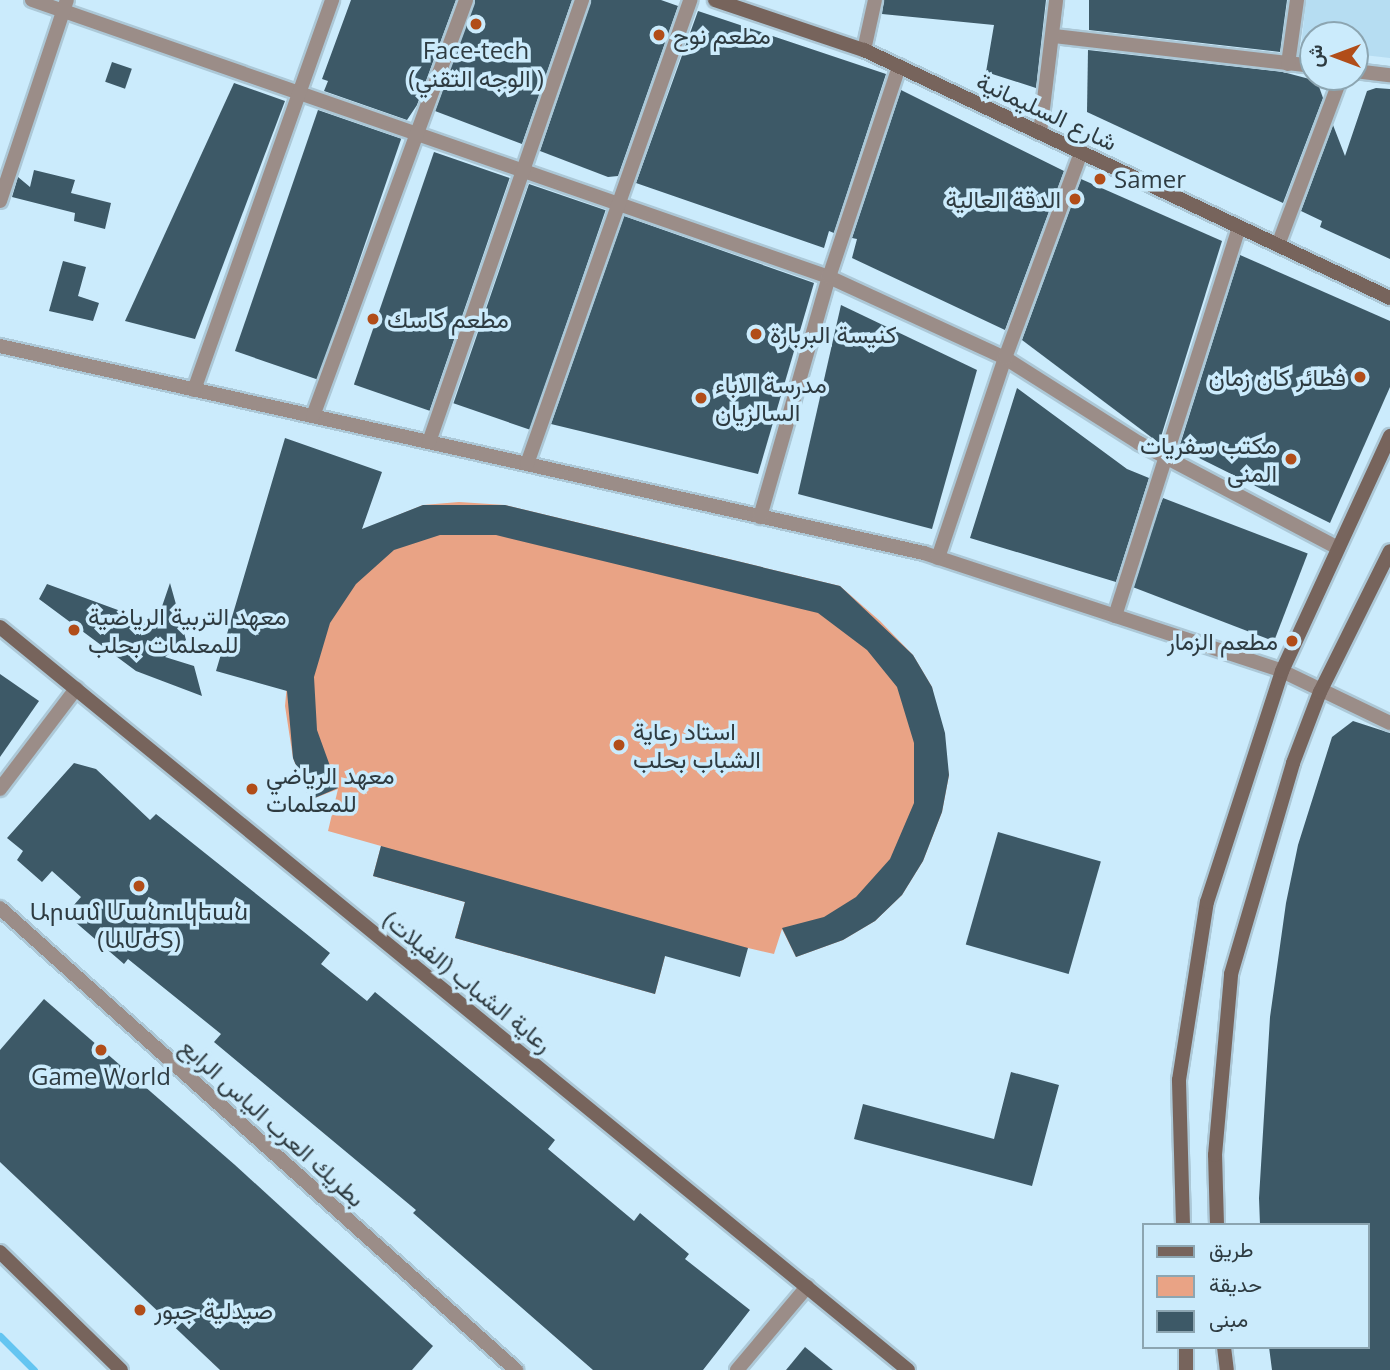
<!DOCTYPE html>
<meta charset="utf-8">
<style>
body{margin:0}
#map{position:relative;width:1390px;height:1370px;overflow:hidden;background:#cbebfc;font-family:"Open Sans",Vazirmatn,"Noto Sans Armenian",sans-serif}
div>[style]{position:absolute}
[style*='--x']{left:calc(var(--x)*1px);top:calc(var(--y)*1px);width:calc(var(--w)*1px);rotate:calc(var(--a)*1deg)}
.built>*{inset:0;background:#b6ddf2}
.green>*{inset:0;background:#e9a385}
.stream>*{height:7px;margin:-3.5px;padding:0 3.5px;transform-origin:3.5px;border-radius:3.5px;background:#64c5f1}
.building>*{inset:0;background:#3d5967;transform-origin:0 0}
.roads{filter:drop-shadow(2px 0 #acc8d7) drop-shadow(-2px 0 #acc8d7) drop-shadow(0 2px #acc8d7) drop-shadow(0 -2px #acc8d7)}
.street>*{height:14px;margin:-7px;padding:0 7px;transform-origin:7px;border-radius:7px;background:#9b8d88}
.secondary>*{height:14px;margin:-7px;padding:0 7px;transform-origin:7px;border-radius:7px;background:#77645c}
.dots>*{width:19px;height:19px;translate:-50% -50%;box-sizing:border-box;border:4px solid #cbebfc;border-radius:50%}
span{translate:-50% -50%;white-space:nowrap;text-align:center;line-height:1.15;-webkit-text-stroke:7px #cbebfc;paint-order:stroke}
.poi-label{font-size:24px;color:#2e3b41}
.left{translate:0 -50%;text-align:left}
.right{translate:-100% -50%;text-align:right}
.street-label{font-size:24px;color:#2e3b41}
.legend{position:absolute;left:1142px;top:1223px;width:228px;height:126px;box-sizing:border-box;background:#cbebfc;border:2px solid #8ca5b1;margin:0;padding:9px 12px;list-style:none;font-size:21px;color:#2e3b41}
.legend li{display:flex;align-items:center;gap:14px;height:35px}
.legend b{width:35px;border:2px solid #8ca5b1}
.north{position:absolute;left:1299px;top:21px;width:70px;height:70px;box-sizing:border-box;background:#cbebfc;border:2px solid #8ca5b1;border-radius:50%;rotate:270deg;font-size:19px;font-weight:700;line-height:28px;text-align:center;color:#2e3b41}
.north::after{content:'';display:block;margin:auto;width:24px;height:32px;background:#b14d19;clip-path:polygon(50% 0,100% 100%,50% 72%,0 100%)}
</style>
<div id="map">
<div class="built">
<i style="clip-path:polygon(1306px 0,1390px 0,1390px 58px,1355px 54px,1355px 35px,1313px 35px,1313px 49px,1301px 48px)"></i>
</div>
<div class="green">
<i style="clip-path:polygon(459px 502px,505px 505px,840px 586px,880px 621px,913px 655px,932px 687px,949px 775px,942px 812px,923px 861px,902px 895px,875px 921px,843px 940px,796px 957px,782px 929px,774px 954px,748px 948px,665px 956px,655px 994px,455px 938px,465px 902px,373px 876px,381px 846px,328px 831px,338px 789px,310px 800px,293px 758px,285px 706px,289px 662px,381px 522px,423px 505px)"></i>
</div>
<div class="stream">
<i style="--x:0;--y:1336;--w:48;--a:45"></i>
</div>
<div class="building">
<i style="clip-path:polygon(351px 0,456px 0,417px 105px,407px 120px,324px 91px,328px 81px,322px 79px)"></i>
<i style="clip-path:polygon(475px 0,572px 0,522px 144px,435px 111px)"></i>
<i style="clip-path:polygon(591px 0,661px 0,678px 6px,618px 176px,608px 177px,540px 151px)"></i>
<i style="clip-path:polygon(884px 0,1046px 0,1036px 88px,986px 72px,994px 25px,882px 14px)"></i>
<i style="clip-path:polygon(1089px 0,1287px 0,1280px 52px,1089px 30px)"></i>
<i style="clip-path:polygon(698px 11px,886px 74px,834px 233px,829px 231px,824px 248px,636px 183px)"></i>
<i style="clip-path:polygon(1088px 50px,1283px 72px,1317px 81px,1323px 98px,1283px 203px,1087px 112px)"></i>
<i style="left:112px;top:62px;width:21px;height:21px;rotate:19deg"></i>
<i style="clip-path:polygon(234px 83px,285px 101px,195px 339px,125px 321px)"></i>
<i style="clip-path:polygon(1376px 88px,1390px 89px,1390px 259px,1320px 227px,1322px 221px,1301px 211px,1333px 125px,1345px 156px,1367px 91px)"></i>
<i style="clip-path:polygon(901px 90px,1064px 171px,1005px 330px,852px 258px,857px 239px,852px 238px)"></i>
<i style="left:318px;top:110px;width:88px;height:255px;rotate:19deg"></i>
<i style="left:434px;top:152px;width:80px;height:246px;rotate:19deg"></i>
<i style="clip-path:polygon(34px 170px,75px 180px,71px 193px,111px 203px,105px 229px,74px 221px,75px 213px,12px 197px,18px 177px,30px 187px)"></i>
<i style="clip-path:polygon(1081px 179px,1222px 241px,1159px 443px,1022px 340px)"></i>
<i style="left:529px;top:184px;width:81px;height:232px;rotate:19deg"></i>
<i style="clip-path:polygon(624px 216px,814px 283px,758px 474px,551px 424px)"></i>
<i style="clip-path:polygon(1240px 255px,1390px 321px,1390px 387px,1330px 523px,1179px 448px)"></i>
<i style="clip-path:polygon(63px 261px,86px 267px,78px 296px,99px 303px,93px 321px,49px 311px)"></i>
<i style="clip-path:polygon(841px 305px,977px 370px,932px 529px,798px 494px)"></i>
<i style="clip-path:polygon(1017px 388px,1127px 469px,1149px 478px,1116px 582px,970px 538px)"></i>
<i style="clip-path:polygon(285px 438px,382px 472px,362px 529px,423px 505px,505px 505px,840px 586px,913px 655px,932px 687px,945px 733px,949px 775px,942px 812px,923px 861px,902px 895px,875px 921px,843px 940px,796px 957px,782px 928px,824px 917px,856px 897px,890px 859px,914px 803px,914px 743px,897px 687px,867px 650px,818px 613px,496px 535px,440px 535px,394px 550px,356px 584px,330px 623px,314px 677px,317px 730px,338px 788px,310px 800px,293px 758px,287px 691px,216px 671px)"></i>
<i style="left:1163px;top:498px;width:155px;height:94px;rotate:21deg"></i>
<i style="clip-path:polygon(170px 583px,186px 640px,165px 657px,194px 666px,202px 696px,136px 671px,39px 599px,47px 584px,156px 624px)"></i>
<i style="clip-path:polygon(0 674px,39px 701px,0 757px)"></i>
<i style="clip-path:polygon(1353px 721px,1390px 733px,1390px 1370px,1272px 1370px,1269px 1347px,1367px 1347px,1367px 1225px,1260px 1225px,1259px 1198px,1270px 1017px,1286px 903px,1298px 845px,1332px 737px)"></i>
<i style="clip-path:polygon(74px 763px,96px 769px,150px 820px,156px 814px,304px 932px,330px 953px,321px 964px,367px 1001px,375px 992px,555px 1140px,548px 1149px,634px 1221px,640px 1213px,689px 1254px,685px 1259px,750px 1310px,703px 1370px,593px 1370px,413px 1213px,416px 1210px,214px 1042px,221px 1034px,128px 959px,124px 964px,66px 914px,81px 897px,52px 871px,42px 882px,17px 860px,23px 851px,7px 838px)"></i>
<i style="left:998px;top:832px;width:107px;height:117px;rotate:16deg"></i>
<i style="clip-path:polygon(381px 846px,748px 948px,740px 977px,665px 956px,655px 994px,455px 938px,465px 902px,373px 876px)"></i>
<i style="clip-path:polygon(44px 999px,235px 1165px,433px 1346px,412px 1370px,220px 1370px,0 1162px,0 1050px)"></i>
<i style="clip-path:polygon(1011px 1072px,1059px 1085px,1032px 1186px,854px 1139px,863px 1104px,994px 1139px)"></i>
<i style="clip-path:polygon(805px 1347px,833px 1370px,786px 1370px)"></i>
</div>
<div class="roads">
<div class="street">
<i style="--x:32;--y:0;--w:844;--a:19.17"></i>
<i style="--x:829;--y:277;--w:194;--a:24.7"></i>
<i style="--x:1005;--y:358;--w:159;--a:32.4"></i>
<i style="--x:1139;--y:443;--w:225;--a:27.8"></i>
<i style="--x:1054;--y:36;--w:261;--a:6.6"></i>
<i style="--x:864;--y:50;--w:51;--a:-77.6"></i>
<i style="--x:1288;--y:64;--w:65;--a:-82"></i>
<i style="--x:1355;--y:71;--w:35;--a:7"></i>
<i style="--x:1040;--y:133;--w:134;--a:-83.1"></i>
<i style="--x:0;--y:201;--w:212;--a:-71.6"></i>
<i style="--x:1278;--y:245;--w:179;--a:-69.4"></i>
<i style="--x:0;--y:346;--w:947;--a:12.63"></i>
<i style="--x:924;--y:553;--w:377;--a:18.2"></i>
<i style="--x:1282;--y:671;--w:120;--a:25.7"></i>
<i style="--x:194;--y:390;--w:414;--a:-70.5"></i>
<i style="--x:313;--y:416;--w:443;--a:-69.8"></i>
<i style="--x:429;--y:442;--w:468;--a:-70.9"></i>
<i style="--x:527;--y:464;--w:492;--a:-70.6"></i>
<i style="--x:760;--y:517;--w:250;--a:-74"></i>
<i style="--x:829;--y:277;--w:222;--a:-71.6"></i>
<i style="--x:938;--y:558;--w:211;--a:-71.5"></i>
<i style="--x:1005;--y:358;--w:220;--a:-69.7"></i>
<i style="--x:1115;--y:616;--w:408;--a:-72.3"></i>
<i style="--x:0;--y:789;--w:126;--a:-52.8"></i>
<i style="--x:0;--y:908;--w:693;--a:41.84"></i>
<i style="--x:737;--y:1370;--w:109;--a:-49.9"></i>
</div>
<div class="secondary">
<i style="--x:715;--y:0;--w:157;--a:18.6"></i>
<i style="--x:864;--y:50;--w:582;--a:25.24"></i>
<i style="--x:0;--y:627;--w:1173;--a:39.29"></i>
<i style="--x:1183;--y:1225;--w:145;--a:-91.6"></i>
<i style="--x:1179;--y:1080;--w:180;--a:-81.1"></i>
<i style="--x:1207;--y:902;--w:243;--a:-72"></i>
<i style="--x:1282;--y:671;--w:259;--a:-65.3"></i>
<i style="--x:1217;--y:1225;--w:70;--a:-91.6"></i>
<i style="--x:1215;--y:1155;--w:182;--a:-84.9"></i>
<i style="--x:1231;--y:974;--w:220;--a:-73.6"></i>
<i style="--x:1293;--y:763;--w:76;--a:-69.2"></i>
<i style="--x:1320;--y:692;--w:157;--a:-63.6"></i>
<i style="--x:0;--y:1252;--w:169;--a:44.3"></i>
<i style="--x:1186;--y:1347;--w:23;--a:90"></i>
<i style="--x:1224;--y:1347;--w:23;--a:83"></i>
</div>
</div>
<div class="dots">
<i style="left:476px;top:24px;background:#b14d19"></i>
<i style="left:659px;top:35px;background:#b14d19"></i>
<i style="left:1100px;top:179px;background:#b14d19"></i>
<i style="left:1075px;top:199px;background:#b14d19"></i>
<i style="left:373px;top:319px;background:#b14d19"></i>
<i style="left:756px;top:334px;background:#b14d19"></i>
<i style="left:1360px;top:377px;background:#b14d19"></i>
<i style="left:701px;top:398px;background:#b14d19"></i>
<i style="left:1291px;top:459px;background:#b14d19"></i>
<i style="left:74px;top:630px;background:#b14d19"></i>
<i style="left:1292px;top:641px;background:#b14d19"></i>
<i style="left:619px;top:745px;background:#b14d19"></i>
<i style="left:252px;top:789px;background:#b14d19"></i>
<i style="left:139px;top:886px;background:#b14d19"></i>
<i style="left:101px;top:1050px;background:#b14d19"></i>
<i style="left:140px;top:1310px;background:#b14d19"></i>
</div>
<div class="poi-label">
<span class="left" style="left:673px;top:35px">مطعم نوح</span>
<span style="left:476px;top:64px">Face-tech<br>(الوجه التقني )</span>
<span class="left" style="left:1114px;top:179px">Samer</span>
<span class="right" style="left:1061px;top:199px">الدقة العالية</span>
<span class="left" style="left:387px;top:319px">مطعم كاسك</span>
<span class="left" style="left:770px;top:334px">كنيسة البربارة</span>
<span class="right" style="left:1346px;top:377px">فطائر كان زمان</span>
<span class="left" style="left:715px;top:398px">مدرسة الاباء<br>السالزيان</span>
<span class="right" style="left:1277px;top:459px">مكتب سفريات<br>المنى</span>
<span class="left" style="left:88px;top:630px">معهد التربية الرياضية<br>للمعلمات بحلب</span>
<span class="right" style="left:1278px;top:641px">مطعم الزمار</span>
<span class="left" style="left:633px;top:745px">استاد رعاية<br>الشباب بحلب</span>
<span class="left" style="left:266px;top:789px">معهد الرياضي<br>للمعلمات</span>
<span style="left:139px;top:925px">Արամ Մանուկեան<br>(ԱՄԺՏ)</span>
<span style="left:101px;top:1076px">Game World</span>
<span class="left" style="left:154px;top:1310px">صيدلية جبور</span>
</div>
<div class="street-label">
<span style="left:1047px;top:111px;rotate:25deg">شارع السليمانية</span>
<span style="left:468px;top:981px;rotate:39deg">رعاية الشباب (الفيلات)</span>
<span style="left:273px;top:1122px;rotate:42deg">بطريك العرب الياس الرابع</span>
</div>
<ul class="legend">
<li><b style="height:9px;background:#77645c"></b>طريق</li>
<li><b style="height:19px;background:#e9a385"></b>حديقة</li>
<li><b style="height:19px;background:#3d5967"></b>مبنى</li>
</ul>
<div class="north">ش</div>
</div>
